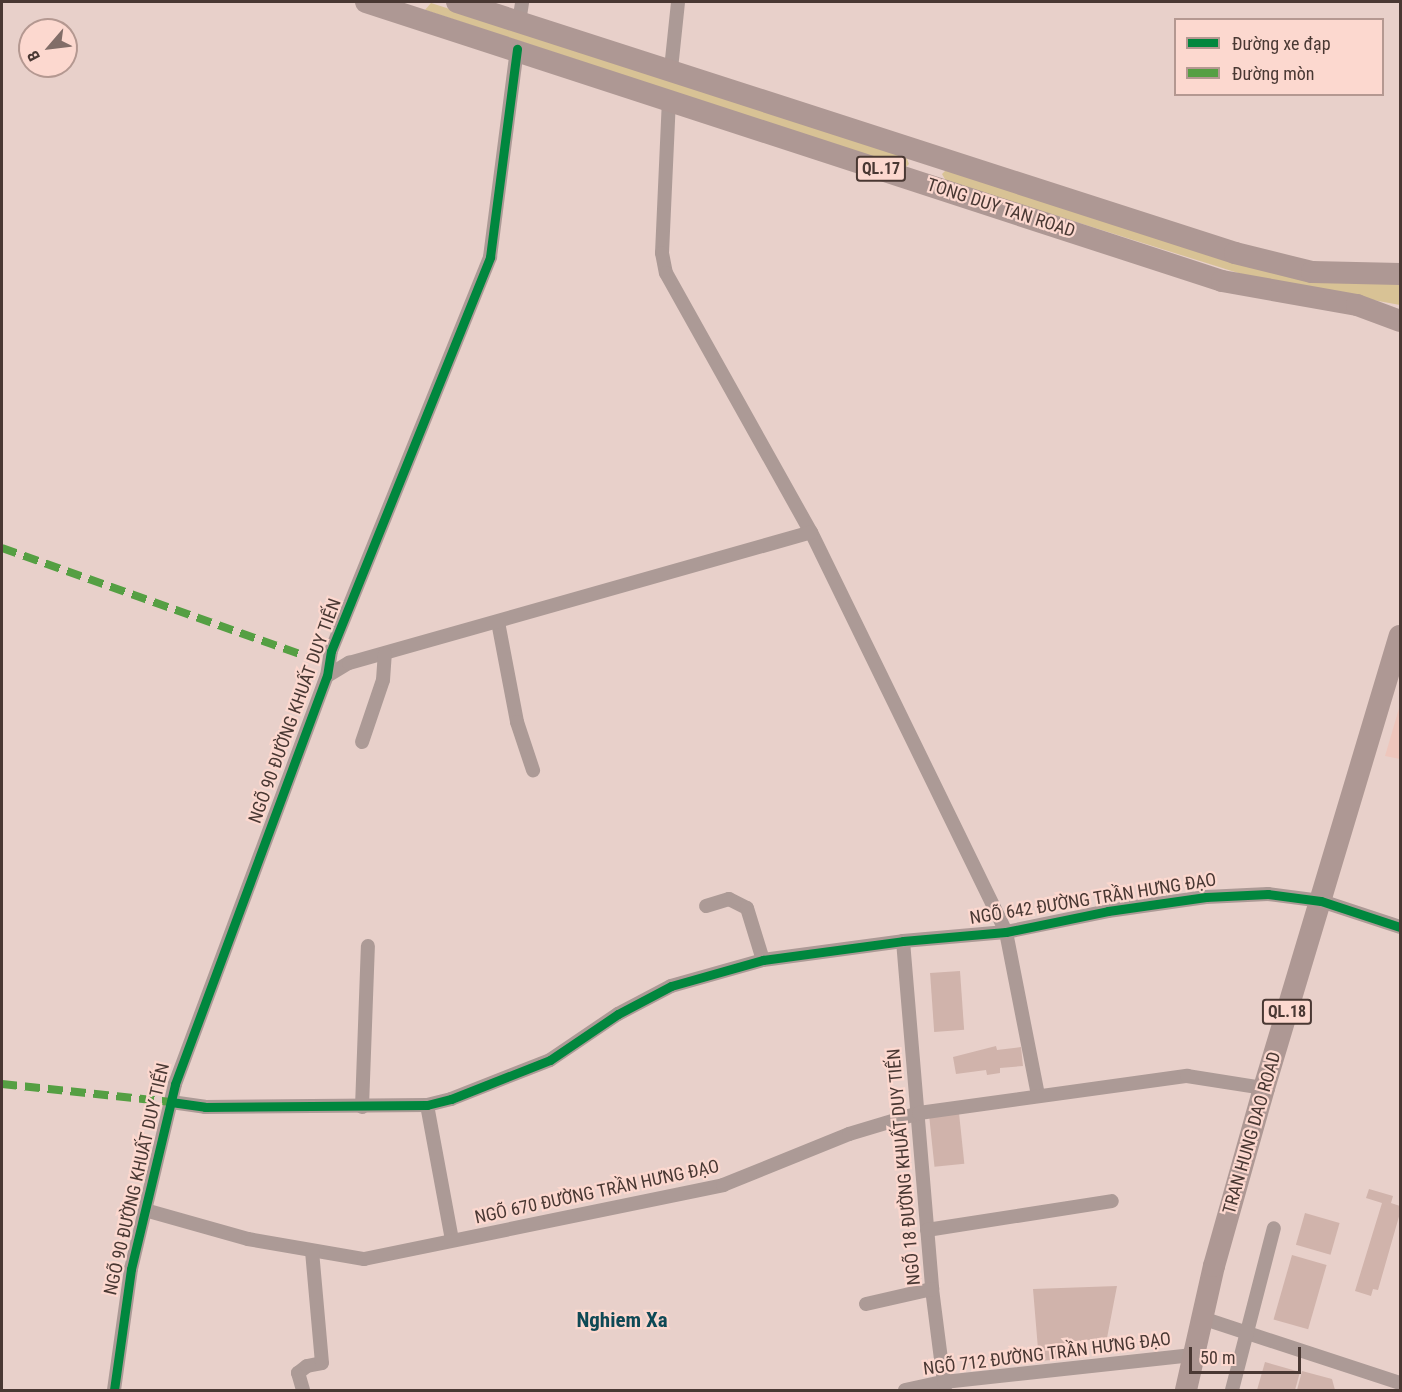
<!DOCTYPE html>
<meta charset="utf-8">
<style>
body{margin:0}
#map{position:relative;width:1402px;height:1392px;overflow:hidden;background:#e8d0ca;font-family:"Roboto Condensed",sans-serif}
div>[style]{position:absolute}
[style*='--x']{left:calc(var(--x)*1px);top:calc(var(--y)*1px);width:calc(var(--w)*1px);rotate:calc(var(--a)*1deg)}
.built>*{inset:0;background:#eec6bc}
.green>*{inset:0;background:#d8c295}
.building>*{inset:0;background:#d0b3ab;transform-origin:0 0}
.minor>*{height:14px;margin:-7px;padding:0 7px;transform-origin:7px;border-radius:7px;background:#ac9a96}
.trunk>*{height:22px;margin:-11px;padding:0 11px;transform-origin:11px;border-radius:11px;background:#ae9894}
.quiet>*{height:8px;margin-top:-4px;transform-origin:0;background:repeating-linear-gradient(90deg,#559f43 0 15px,transparent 0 23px)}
.cycleway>*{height:9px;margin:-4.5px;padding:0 4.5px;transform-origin:4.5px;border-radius:4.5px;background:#00873e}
span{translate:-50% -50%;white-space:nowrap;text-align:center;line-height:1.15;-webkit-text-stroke:4.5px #fcd8cf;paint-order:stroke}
.shield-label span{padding:2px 4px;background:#fcd8cf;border:2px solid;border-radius:4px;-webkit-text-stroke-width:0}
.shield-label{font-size:16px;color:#493833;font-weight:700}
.street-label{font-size:18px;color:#493833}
.quarter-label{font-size:21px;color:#0f4955;font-weight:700}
.frame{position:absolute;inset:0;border:3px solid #493833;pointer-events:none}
.legend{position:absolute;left:1174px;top:18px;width:210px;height:78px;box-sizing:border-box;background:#fcd8cf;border:2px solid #b49891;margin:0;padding:8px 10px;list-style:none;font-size:18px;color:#493833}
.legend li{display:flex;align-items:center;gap:12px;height:30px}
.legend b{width:30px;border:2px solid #b49891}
.north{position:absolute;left:18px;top:18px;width:60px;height:60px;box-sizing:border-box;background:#fcd8cf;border:2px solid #b49891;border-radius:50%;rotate:242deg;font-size:16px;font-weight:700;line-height:24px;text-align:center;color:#493833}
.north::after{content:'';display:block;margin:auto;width:21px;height:27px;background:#816d68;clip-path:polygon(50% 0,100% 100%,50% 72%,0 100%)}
.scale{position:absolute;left:1189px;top:1347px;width:112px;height:27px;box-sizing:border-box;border:3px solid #493833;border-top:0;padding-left:8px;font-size:18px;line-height:21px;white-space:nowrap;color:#493833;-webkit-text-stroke:4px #fcd8cf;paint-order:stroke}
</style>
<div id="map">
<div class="built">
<i style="clip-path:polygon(1400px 705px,1400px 759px,1385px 756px)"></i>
</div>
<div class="green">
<i style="clip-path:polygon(431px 3px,905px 154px,909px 164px,905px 168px,425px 10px)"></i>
<i style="clip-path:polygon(947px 169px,1273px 271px,1400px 281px,1400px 305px,1254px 278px,946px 181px,942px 174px)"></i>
</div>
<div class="building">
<i style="left:960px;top:971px;width:59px;height:30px;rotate:86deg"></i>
<i style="clip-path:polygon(996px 1046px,997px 1050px,1021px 1047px,1023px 1066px,1000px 1068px,1000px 1073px,987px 1075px,986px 1070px,956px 1074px,953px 1057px)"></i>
<i style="left:959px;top:1113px;width:51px;height:30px;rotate:84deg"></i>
<i style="clip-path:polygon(1369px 1189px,1393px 1196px,1391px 1203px,1400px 1206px,1400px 1213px,1378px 1290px,1373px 1289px,1371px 1296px,1355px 1291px,1382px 1203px,1366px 1198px)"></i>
<i style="left:1305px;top:1213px;width:36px;height:33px;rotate:16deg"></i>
<i style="left:1292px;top:1255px;width:36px;height:67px;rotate:16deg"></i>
<i style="clip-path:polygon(1117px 1286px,1107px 1338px,1064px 1343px,1064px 1359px,1039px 1361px,1033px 1289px)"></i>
<i style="clip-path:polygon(1265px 1362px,1300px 1372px,1295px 1390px,1257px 1390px)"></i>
<i style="clip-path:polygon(1302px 1371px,1332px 1379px,1335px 1390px,1297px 1390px)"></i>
</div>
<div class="minor">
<i style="--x:519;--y:22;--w:20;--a:-81"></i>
<i style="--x:671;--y:69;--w:67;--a:-84"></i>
<i style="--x:669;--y:99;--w:154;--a:92.6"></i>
<i style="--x:662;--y:253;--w:20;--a:79"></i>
<i style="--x:666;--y:273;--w:297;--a:60.8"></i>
<i style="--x:811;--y:532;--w:445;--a:64"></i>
<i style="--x:1006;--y:932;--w:166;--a:78.9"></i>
<i style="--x:498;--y:622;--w:102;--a:79.2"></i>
<i style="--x:517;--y:722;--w:51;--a:71.6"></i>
<i style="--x:327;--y:676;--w:26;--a:-31"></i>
<i style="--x:349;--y:663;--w:480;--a:-15.8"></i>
<i style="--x:362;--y:742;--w:65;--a:-71.3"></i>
<i style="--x:383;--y:680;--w:26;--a:-86"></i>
<i style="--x:706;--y:906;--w:24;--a:-17"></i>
<i style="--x:729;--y:899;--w:20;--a:27"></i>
<i style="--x:747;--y:908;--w:54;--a:72.9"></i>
<i style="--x:903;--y:941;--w:349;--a:85.2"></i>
<i style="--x:932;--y:1289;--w:102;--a:82.7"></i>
<i style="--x:171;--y:1102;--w:34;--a:8"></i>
<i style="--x:205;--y:1107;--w:222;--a:-0.5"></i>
<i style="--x:427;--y:1105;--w:25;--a:-14"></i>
<i style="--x:451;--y:1099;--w:106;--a:-21.5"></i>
<i style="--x:550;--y:1060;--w:82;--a:-34.1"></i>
<i style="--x:618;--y:1014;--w:60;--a:-27.8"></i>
<i style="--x:671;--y:986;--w:96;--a:-15.8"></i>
<i style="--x:763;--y:960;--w:141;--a:-7.7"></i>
<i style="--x:903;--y:941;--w:103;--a:-5"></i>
<i style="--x:1006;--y:932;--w:104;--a:-11.6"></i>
<i style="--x:1108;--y:911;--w:99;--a:-8.1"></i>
<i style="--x:1206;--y:897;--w:62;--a:-2.8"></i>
<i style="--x:1268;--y:894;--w:53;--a:7.5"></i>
<i style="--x:1321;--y:901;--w:83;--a:18.2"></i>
<i style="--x:427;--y:1105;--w:137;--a:79.5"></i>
<i style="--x:362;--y:1107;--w:161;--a:-87.9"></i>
<i style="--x:145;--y:1210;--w:107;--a:15.7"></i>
<i style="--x:248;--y:1239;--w:118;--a:9.8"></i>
<i style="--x:364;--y:1259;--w:367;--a:-11.6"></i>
<i style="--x:723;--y:1185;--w:136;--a:-22"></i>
<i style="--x:849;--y:1134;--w:73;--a:-16.7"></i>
<i style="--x:919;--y:1113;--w:271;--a:-7.9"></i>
<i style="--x:1187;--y:1076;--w:78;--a:8.9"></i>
<i style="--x:927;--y:1230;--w:187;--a:-8.9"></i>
<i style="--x:866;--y:1304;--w:68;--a:-12.8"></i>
<i style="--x:1202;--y:1318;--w:208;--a:18.2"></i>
<i style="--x:114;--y:1390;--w:122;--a:-82"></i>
<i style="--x:131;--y:1269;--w:190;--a:-76.6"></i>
<i style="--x:175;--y:1084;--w:435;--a:-69.6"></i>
<i style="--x:327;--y:676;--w:25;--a:-81"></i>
<i style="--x:331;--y:651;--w:425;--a:-68"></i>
<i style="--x:490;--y:257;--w:210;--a:-82.6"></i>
<i style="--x:303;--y:1390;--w:18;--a:-106"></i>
<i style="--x:298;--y:1373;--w:11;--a:-38"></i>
<i style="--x:307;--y:1366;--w:15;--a:-11"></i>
<i style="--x:322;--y:1363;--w:112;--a:-95.1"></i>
<i style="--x:905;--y:1390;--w:40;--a:-12"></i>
<i style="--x:944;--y:1382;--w:250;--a:-6.2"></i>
<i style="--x:1232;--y:1390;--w:167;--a:-75.5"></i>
</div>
<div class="trunk">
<i style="--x:366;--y:2;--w:900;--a:18.05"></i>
<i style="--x:1222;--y:281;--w:137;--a:10.1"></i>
<i style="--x:1357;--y:305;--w:46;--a:20.4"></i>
<i style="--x:457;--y:2;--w:817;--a:17.88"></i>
<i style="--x:1235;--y:253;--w:79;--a:13.9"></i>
<i style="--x:1312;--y:272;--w:88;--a:1.3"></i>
<i style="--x:1186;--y:1390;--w:127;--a:-77.3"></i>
<i style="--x:1214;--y:1266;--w:185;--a:-74.3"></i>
<i style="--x:1264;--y:1088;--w:472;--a:-73.3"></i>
</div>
<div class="quiet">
<i style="--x:2;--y:548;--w:346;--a:19.6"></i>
<i style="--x:2;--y:1084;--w:170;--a:6.1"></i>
</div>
<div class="cycleway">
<i style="--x:171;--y:1102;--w:34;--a:8"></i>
<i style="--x:205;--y:1107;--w:222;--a:-0.5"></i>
<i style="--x:427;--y:1105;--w:25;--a:-14"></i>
<i style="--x:451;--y:1099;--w:106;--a:-21.5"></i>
<i style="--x:550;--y:1060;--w:82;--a:-34.1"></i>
<i style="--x:618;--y:1014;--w:60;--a:-27.8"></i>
<i style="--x:671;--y:986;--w:96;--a:-15.8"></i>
<i style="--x:763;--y:960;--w:141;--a:-7.7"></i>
<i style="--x:903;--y:941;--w:103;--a:-5"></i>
<i style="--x:1006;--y:932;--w:104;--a:-11.6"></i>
<i style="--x:1108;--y:911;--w:99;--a:-8.1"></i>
<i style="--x:1206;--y:897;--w:62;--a:-2.8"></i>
<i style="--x:1268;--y:894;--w:53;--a:7.5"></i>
<i style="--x:1321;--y:901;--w:83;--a:18.2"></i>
<i style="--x:114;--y:1390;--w:122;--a:-82"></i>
<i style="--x:131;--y:1269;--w:190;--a:-76.6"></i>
<i style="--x:175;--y:1084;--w:435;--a:-69.6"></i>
<i style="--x:327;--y:676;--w:25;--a:-81"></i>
<i style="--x:331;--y:651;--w:425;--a:-68"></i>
<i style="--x:490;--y:257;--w:210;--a:-82.6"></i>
</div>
<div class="shield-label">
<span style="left:881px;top:169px">QL.17</span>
<span style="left:1287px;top:1012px">QL.18</span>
</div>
<div class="street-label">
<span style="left:1001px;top:208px;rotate:18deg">TONG DUY TAN ROAD</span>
<span style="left:295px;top:711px;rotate:-70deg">NGÕ 90 ĐƯỜNG KHUẤT DUY TIẾN</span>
<span style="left:1093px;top:899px;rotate:-9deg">NGÕ 642 ĐƯỜNG TRẦN HƯNG ĐẠO</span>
<span style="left:1252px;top:1133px;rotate:-74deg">TRAN HUNG DAO ROAD</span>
<span style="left:904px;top:1167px;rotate:-95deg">NGÕ 18 ĐƯỜNG KHUẤT DUY TIẾN</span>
<span style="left:137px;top:1179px;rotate:-77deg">NGÕ 90 ĐƯỜNG KHUẤT DUY TIẾN</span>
<span style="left:597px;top:1192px;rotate:-12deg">NGÕ 670 ĐƯỜNG TRẦN HƯNG ĐẠO</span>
<span style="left:1047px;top:1354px;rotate:-7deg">NGÕ 712 ĐƯỜNG TRẦN HƯNG ĐẠO</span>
</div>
<div class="quarter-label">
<span style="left:622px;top:1320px">Nghiem Xa</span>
</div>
<div class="frame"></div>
<ul class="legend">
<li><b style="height:8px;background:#00873e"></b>Đường xe đạp</li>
<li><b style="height:8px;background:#559f43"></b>Đường mòn</li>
</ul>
<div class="north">B</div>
<div class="scale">50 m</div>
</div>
